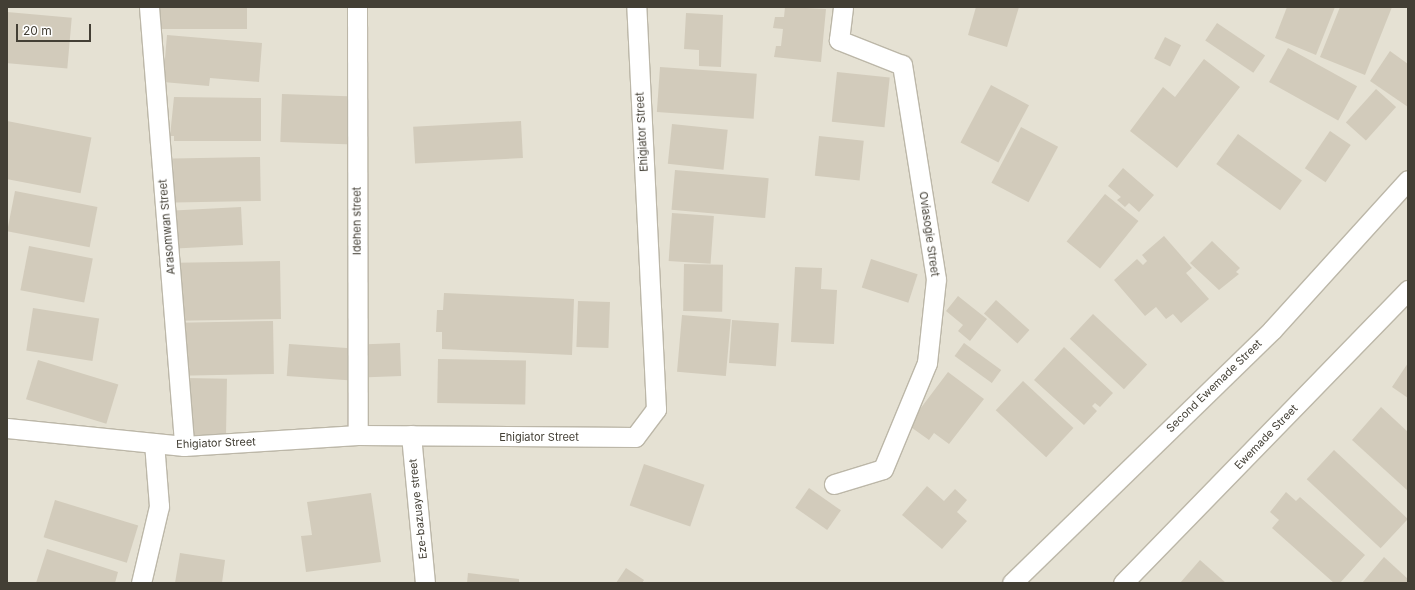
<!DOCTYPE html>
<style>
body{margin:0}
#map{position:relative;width:1415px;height:590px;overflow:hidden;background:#f1eee5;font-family:Inter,sans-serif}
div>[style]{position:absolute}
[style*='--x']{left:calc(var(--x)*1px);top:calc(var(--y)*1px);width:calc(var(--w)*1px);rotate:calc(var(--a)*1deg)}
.residential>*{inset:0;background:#e5e1d3;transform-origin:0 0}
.building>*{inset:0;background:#d2cbbb;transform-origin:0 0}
.roads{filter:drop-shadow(1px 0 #bcb7a8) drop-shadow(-1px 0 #bcb7a8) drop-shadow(0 1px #bcb7a8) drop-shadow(0 -1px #bcb7a8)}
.minor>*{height:19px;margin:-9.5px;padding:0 9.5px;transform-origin:9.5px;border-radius:9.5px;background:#fff}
span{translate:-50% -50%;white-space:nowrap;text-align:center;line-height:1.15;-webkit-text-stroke:3px #fff;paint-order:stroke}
.street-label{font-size:11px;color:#433f35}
.frame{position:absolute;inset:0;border:8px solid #433f35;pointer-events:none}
.scale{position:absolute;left:16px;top:24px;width:75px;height:18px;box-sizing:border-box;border:2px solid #433f35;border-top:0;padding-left:5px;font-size:12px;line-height:14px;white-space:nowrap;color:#433f35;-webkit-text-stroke:3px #fff;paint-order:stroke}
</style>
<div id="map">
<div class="residential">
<i style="left:7px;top:7px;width:1401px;height:576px"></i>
</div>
<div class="building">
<i style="left:159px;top:7px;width:88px;height:22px"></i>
<i style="clip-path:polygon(785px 7px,826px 9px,821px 62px,774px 57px,776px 46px,781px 46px,783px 29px,773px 28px,775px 17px,784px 17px)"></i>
<i style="clip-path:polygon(976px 7px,1019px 7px,1007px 47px,968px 35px)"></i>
<i style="clip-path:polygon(1287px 7px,1335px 7px,1316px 55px,1275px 38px)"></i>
<i style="clip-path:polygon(1340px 7px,1392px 7px,1365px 75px,1320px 57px)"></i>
<i style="left:7px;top:12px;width:65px;height:51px;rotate:5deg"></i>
<i style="clip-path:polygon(686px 13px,723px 15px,721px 67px,699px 66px,699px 50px,684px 49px)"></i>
<i style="left:1217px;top:23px;width:58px;height:21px;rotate:34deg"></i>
<i style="clip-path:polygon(167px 35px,262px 43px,259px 82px,210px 78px,209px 86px,163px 82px)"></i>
<i style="left:1165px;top:37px;width:18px;height:24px;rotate:27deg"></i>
<i style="left:1288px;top:48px;width:79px;height:39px;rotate:29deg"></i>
<i style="clip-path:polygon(1390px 51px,1408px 64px,1408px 107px,1370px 81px)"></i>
<i style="clip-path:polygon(1204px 59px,1240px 87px,1177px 168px,1130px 131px,1163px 87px,1175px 97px)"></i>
<i style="left:660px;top:67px;width:97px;height:45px;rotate:4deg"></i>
<i style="left:837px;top:72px;width:53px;height:50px;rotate:6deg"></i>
<i style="left:991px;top:85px;width:43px;height:65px;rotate:28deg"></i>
<i style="left:1376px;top:89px;width:27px;height:45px;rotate:42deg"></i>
<i style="left:282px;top:94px;width:73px;height:48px;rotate:2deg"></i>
<i style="clip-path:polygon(174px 97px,261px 98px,261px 141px,174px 141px,174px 136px,170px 136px)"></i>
<i style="left:7px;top:121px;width:86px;height:57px;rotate:11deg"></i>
<i style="left:521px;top:121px;width:37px;height:108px;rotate:87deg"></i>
<i style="left:672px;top:124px;width:56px;height:40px;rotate:6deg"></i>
<i style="left:1021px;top:127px;width:42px;height:63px;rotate:28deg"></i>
<i style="left:1330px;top:131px;width:25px;height:45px;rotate:34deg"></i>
<i style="left:1238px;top:134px;width:79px;height:37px;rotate:36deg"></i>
<i style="left:819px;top:136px;width:45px;height:40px;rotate:6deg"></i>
<i style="left:260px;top:157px;width:44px;height:87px;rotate:89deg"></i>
<i style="clip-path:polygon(1123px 168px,1154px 195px,1139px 212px,1129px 203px,1125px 207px,1117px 200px,1121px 197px,1108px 186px)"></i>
<i style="left:675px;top:170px;width:94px;height:40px;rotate:5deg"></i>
<i style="left:15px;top:191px;width:84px;height:41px;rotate:11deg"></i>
<i style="left:1105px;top:194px;width:43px;height:61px;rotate:39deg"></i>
<i style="left:241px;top:207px;width:38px;height:67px;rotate:87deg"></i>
<i style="left:672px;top:213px;width:42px;height:48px;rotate:4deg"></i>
<i style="clip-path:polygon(1164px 236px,1192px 268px,1186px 273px,1209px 299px,1181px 323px,1173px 314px,1166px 319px,1156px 307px,1145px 316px,1114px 280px,1137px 259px,1143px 265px,1147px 261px,1142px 255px)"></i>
<i style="clip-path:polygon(1212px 241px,1240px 268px,1236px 272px,1239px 274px,1219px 290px,1190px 263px)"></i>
<i style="left:29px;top:246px;width:65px;height:45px;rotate:11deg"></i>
<i style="left:871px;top:259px;width:49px;height:30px;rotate:18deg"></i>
<i style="left:280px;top:261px;width:58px;height:103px;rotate:89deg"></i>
<i style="left:684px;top:264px;width:39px;height:47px;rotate:1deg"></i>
<i style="clip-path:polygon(795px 267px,822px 268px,821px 289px,837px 290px,834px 344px,791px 342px)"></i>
<i style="clip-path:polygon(444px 293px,574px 299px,572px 355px,442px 349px,442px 332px,436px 332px,437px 310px,443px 310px)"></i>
<i style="clip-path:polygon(958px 296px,987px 319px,970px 341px,958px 331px,963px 325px,946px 311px)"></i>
<i style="left:996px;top:300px;width:45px;height:18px;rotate:42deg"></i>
<i style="left:578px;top:301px;width:32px;height:46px;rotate:2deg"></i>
<i style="left:33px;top:308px;width:67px;height:43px;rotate:9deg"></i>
<i style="left:1093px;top:314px;width:74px;height:34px;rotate:43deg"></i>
<i style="left:682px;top:315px;width:49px;height:57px;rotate:5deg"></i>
<i style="left:732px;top:320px;width:47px;height:43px;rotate:4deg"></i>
<i style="left:273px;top:321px;width:53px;height:94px;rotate:89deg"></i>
<i style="left:400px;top:343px;width:33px;height:40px;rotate:88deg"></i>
<i style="left:964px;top:343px;width:46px;height:16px;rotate:36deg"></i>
<i style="left:289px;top:344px;width:65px;height:32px;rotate:4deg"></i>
<i style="clip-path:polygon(1064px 347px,1113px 393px,1100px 407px,1095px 403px,1092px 406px,1097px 411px,1084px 425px,1034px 380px)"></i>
<i style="left:438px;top:359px;width:88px;height:44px;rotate:1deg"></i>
<i style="left:38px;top:360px;width:84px;height:41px;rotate:17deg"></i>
<i style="clip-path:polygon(1408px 363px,1408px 398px,1392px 387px)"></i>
<i style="clip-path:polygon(948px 372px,984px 399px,949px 444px,934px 433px,929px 440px,908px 425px)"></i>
<i style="left:185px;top:378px;width:42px;height:58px;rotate:1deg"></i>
<i style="left:1023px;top:381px;width:69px;height:40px;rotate:43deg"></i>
<i style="clip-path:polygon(1381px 407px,1408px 432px,1408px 491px,1352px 440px)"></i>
<i style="left:1334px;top:450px;width:101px;height:40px;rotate:43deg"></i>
<i style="left:644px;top:464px;width:64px;height:44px;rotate:19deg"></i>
<i style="clip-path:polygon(927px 486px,944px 501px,955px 489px,967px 500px,957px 512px,967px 521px,942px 549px,902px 515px)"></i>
<i style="left:809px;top:488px;width:39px;height:24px;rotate:35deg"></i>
<i style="clip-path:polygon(1286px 492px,1296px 501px,1300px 497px,1365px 555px,1340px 583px,1334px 583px,1272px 528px,1279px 520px,1270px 512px)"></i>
<i style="clip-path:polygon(371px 493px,381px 562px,306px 572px,301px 536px,312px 535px,307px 502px)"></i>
<i style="left:55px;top:500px;width:87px;height:39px;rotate:17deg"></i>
<i style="clip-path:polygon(47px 549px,118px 572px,115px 583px,36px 583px)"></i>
<i style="clip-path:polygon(180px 553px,225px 560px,222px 583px,175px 583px)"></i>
<i style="clip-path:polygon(1384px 557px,1408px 579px,1408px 583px,1362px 583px)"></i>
<i style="clip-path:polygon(1200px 560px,1226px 583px,1180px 583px)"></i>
<i style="clip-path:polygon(626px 568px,644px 580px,642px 583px,616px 583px)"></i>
<i style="clip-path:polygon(468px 573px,519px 579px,519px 583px,467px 583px)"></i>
</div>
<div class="roads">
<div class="minor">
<i style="--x:149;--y:7;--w:440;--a:85.4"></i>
<i style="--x:357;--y:7;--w:428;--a:89.9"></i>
<i style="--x:7;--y:428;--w:178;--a:5.8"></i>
<i style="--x:184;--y:446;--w:174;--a:-3.6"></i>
<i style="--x:358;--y:435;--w:277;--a:0.4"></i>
<i style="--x:635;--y:437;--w:35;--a:-53"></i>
<i style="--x:656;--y:409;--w:402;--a:-92.8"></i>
<i style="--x:411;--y:435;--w:149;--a:84.6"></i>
<i style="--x:834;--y:484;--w:51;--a:-17"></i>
<i style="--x:883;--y:469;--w:115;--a:-67.5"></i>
<i style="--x:927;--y:363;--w:84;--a:-83.9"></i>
<i style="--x:936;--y:279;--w:217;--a:-99"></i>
<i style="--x:902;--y:65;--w:68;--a:-158.4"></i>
<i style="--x:839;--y:40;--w:33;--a:-83"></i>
<i style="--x:141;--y:583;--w:79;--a:-76.8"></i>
<i style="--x:159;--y:506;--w:63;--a:-94.5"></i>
<i style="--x:1012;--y:583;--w:363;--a:-44.2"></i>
<i style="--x:1272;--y:330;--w:202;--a:-47.8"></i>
<i style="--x:1123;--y:583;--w:409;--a:-45.8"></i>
</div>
</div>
<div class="street-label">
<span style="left:642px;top:132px;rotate:-93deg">Ehigiator Street</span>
<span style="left:357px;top:221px;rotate:-90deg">Idehen street</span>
<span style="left:167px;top:227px;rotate:-95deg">Arasomwan Street</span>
<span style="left:929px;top:234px;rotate:82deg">Oviasogie Street</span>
<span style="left:1214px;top:386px;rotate:-44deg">Second Ewemade Street</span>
<span style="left:539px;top:437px">Ehigiator Street</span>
<span style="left:1266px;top:437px;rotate:-46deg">Ewemade Street</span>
<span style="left:216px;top:443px;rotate:-2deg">Ehigiator Street</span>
<span style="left:418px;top:509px;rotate:-96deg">Eze-bazuaye street</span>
</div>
<div class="frame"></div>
<div class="scale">20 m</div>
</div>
